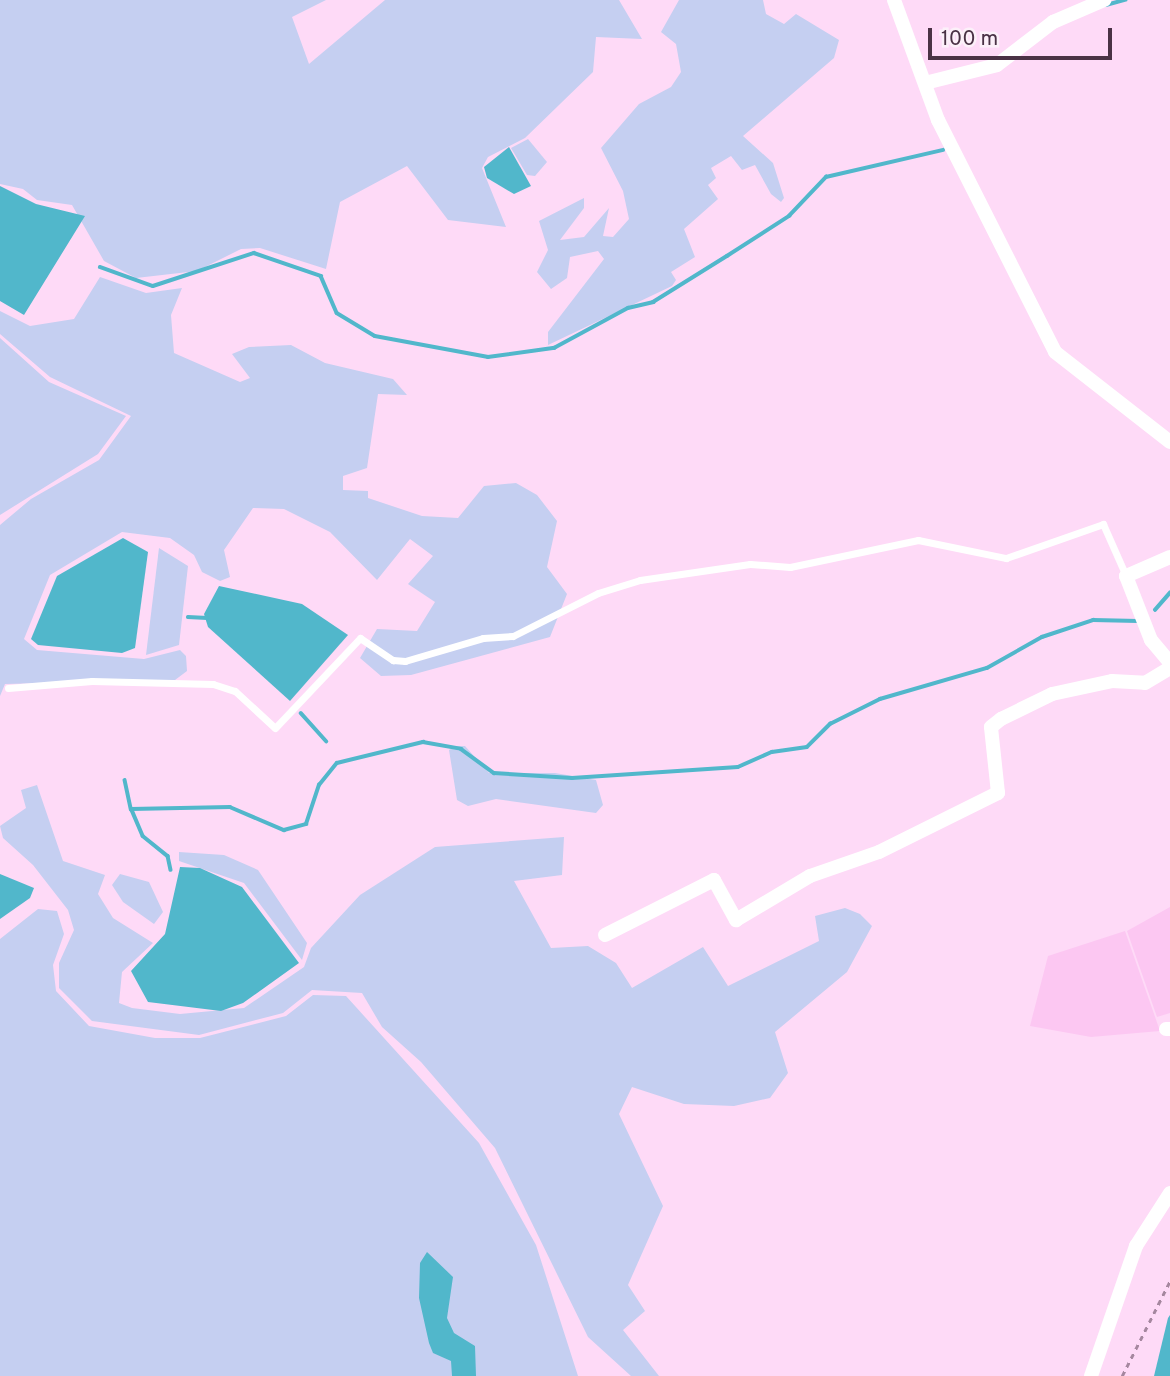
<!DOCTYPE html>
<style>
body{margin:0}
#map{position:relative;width:1170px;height:1376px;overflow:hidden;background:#fedaf7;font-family:Overpass,sans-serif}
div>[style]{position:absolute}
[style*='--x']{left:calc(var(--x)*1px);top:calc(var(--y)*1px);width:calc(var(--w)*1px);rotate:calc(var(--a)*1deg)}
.built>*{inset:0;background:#fcc7f2}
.green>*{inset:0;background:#c5cff1}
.water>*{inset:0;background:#51b7cb}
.stream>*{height:3.5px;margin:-1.75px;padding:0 1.75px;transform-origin:1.75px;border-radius:1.75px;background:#51b7cb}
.path>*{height:2.5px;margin-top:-1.25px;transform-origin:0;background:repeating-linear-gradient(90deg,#a5879f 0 5px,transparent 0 10px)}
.service>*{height:7px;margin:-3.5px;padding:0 3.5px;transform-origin:3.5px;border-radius:3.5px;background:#fff}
.minor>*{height:14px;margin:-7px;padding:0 7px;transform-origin:7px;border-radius:7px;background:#fff}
span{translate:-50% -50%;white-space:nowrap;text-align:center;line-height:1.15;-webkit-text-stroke:5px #fcf0f9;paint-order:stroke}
.scale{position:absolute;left:928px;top:28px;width:184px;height:32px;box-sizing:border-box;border:4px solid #4a3245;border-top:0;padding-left:9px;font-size:21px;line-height:24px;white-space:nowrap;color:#4a3245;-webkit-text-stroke:5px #fcf0f9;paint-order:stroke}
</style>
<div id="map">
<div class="built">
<i style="clip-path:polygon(1170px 907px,1170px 1013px,1157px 1017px,1127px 931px)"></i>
<i style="clip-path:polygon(1125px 931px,1160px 1031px,1091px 1037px,1030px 1026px,1048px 956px)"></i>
</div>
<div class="green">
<i style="clip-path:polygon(0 0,326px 0,292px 17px,309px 64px,385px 0,619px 0,642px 39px,596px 37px,593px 72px,525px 138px,488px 157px,482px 168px,506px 227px,448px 220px,407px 166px,340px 202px,326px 269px,260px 248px,241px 249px,197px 271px,136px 278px,104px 261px,72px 205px,37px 200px,23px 189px,0 184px)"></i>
<i style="clip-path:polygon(679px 0,763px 0,766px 14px,784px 24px,796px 14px,839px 40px,834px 58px,743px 136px,773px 163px,784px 198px,781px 202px,771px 194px,755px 165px,742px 170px,731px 156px,711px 168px,716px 178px,708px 185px,718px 199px,684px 229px,695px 257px,671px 272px,676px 280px,672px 286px,548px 345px,548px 332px,604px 259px,598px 251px,570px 257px,567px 278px,551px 289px,537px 272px,548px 250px,539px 221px,584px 198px,584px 208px,560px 240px,584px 237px,609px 208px,603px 236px,613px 237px,629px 219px,623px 191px,601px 148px,639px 104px,671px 87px,681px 72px,676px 44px,661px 32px)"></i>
<i style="clip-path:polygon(528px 139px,547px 162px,535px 176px,527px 175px,511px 148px)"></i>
<i style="clip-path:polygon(100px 277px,146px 293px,182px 288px,171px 315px,174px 353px,240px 382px,250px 378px,232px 354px,249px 347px,291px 345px,325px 363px,393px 379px,407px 395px,378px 394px,367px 468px,343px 476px,343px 490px,368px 491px,368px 498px,422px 516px,458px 518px,484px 486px,516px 483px,537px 495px,557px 521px,547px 567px,567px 594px,550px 637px,411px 675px,381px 676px,360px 658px,377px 629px,417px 631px,435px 602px,408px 584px,433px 556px,410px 539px,377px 580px,330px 532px,284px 509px,253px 508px,224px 550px,230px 577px,220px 581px,202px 572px,194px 555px,170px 538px,122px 532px,50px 575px,24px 639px,37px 650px,144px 659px,180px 650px,186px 656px,187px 671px,175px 680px,5px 684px,0 696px,0 525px,31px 499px,99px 460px,131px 416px,50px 377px,0 334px,0 311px,30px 326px,74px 319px)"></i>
<i style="clip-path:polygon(0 338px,49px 382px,126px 416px,98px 454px,0 515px)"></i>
<i style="clip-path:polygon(159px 548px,188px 566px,179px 645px,146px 655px)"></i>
<i style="clip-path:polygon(456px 746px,465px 746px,489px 773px,555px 773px,596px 780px,603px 805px,596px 813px,496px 799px,468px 806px,457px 800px,449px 750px)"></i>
<i style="clip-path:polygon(37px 785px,63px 861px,105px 875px,98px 894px,113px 918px,153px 943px,122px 972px,119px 1003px,132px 1008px,180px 1014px,244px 1008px,304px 967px,311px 948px,360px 895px,435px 847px,564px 837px,562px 875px,514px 881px,551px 948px,588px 946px,616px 963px,632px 988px,703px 947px,728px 986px,819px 941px,815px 916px,845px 908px,860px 914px,872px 926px,847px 972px,775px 1032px,788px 1073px,770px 1098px,734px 1106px,684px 1104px,632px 1087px,619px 1114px,663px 1206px,628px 1285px,645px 1311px,623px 1330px,659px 1376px,631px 1376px,588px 1337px,495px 1148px,421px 1062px,382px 1027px,362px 993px,312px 990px,283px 1013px,199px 1035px,92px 1021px,59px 988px,59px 963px,74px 930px,68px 910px,33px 865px,3px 838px,0 826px,26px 808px,21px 790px)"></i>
<i style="clip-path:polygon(179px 852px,224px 855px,258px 870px,307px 943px,302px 960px,244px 883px,179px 861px)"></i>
<i style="clip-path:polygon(120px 874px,149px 882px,163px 912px,154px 924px,123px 902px,112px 885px)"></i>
<i style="clip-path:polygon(38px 909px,57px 911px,64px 934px,53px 965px,56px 991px,89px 1026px,155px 1038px,200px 1038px,286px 1016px,313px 995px,346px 996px,479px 1143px,536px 1245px,578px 1376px,0 1376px,0 939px)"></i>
</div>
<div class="water">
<i style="clip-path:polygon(509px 147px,531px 186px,514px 194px,487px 178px,484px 167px)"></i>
<i style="clip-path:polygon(0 186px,36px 204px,85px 216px,24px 315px,0 301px)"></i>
<i style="clip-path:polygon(123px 538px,148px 552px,135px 648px,122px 653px,38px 645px,31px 639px,57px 576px)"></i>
<i style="clip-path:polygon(219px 586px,302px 604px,348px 635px,290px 701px,208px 627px,204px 614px)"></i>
<i style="clip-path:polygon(180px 867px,200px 868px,242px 887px,299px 963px,243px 1003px,221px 1011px,148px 1002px,131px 971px,165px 934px)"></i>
<i style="clip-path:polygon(0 874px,34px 888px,30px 898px,0 919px)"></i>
<i style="clip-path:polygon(427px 1252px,453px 1277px,447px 1318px,454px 1333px,475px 1346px,476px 1376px,452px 1376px,451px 1361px,433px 1353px,429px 1343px,419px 1298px,420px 1263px)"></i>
<i style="clip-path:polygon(1170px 1315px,1170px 1376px,1154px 1376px,1168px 1318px)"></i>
</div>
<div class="stream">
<i style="--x:1106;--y:5;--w:20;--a:-15"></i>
<i style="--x:100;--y:267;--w:56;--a:19.7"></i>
<i style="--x:153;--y:286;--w:106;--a:-18.1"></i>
<i style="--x:254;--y:253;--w:71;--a:18.9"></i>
<i style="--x:321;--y:276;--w:40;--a:66.6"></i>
<i style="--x:337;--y:313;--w:44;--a:31.2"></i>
<i style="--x:375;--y:336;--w:115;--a:10.5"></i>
<i style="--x:488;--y:357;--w:67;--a:-7.8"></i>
<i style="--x:554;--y:348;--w:84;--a:-28.4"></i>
<i style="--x:628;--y:308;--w:26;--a:-13"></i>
<i style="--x:653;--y:302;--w:87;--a:-31.9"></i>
<i style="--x:727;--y:256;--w:74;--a:-32.8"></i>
<i style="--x:789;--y:216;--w:54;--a:-46.5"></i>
<i style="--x:826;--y:177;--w:120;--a:-13"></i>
<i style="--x:1155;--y:610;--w:23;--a:-49"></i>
<i style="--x:188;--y:617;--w:19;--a:3"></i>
<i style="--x:301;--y:713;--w:38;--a:48"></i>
<i style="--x:125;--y:780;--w:30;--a:78"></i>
<i style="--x:131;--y:809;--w:99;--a:-1.2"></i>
<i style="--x:230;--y:807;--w:59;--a:23.1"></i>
<i style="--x:284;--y:830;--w:23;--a:-15"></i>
<i style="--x:306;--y:824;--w:41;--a:-71.6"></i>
<i style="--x:319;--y:785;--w:28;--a:-51"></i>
<i style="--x:337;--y:763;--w:89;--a:-13.7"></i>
<i style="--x:423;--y:742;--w:39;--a:10"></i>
<i style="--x:461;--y:749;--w:41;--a:36"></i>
<i style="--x:494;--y:773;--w:78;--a:3.7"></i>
<i style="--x:572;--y:778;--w:166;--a:-3.8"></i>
<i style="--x:738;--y:767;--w:37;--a:-24"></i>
<i style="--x:772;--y:752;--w:35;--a:-8"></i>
<i style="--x:807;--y:747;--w:33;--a:-45"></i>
<i style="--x:830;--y:724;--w:56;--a:-26.6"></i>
<i style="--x:880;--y:699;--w:111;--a:-16.2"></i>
<i style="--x:987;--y:668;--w:63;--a:-29.4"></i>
<i style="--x:1042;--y:637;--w:54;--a:-18.4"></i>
<i style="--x:1093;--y:620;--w:45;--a:1.3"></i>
<i style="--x:132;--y:810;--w:28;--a:67"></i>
<i style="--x:143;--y:836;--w:32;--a:39"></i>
<i style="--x:168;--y:856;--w:14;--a:78"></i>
</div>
<div class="path">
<i style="--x:1122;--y:1376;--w:106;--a:-63.2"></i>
</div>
<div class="service">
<i style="--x:8;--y:688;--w:84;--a:-4.8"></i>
<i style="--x:92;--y:681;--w:121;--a:1.4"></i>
<i style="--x:213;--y:684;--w:23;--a:18"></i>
<i style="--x:235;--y:691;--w:54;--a:42.8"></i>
<i style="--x:275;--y:728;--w:124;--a:-46.6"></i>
<i style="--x:360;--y:638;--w:40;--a:34"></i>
<i style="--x:393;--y:660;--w:12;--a:5"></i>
<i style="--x:405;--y:661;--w:81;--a:-16.4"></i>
<i style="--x:483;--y:638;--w:30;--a:-4"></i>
<i style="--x:513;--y:636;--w:95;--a:-26.8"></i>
<i style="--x:598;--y:593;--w:44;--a:-17.2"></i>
<i style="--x:640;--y:580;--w:111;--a:-8.3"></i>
<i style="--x:750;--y:564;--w:40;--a:4.3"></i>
<i style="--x:790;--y:567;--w:131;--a:-11.9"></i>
<i style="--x:918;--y:540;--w:90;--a:11.6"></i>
<i style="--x:1006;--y:558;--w:103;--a:-19.3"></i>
<i style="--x:1103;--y:524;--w:57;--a:66.1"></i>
</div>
<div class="minor">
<i style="--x:894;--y:0;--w:128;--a:69.9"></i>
<i style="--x:938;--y:120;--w:260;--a:63.2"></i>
<i style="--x:1055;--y:352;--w:146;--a:38"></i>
<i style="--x:925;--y:83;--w:74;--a:-14"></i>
<i style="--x:997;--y:65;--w:71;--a:-37.5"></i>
<i style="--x:1053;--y:22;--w:56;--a:-23.3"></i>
<i style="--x:1170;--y:557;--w:48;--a:156.6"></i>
<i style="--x:1126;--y:576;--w:69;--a:68.7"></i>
<i style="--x:1151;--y:640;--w:30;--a:50"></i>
<i style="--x:605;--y:935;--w:122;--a:-26.8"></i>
<i style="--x:714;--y:880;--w:46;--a:61.2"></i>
<i style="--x:736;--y:920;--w:86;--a:-30.7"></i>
<i style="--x:810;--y:876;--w:73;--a:-19.2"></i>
<i style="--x:879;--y:852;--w:133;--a:-26.4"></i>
<i style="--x:998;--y:793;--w:66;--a:-96.1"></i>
<i style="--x:991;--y:727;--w:13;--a:-39"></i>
<i style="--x:1001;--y:719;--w:57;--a:-26.1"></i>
<i style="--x:1052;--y:694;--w:61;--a:-12.2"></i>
<i style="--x:1112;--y:681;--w:33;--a:3"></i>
<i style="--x:1145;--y:683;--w:29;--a:-31"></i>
<i style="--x:1166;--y:1029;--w:4;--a:0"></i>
<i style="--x:1091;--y:1376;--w:138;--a:-70.9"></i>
<i style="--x:1136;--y:1246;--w:63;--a:-57.3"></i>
</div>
<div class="scale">100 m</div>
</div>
